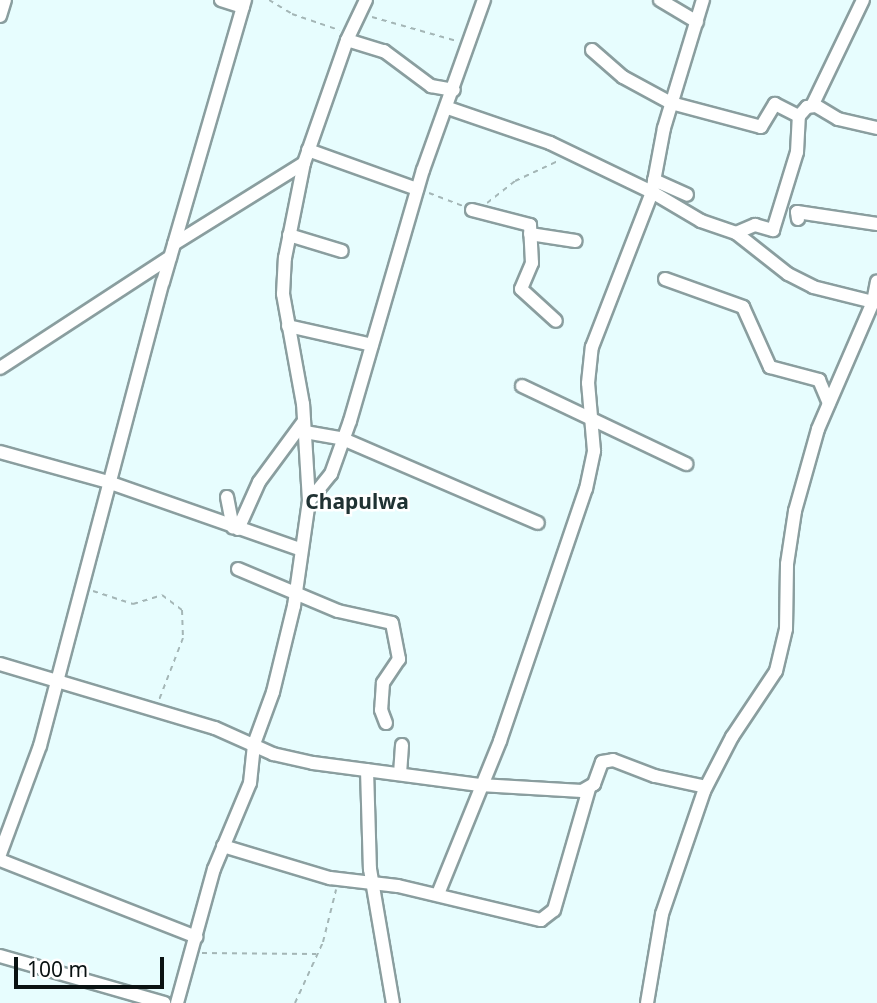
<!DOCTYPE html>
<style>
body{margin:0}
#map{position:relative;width:877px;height:1003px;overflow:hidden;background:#e7fdfe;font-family:"Noto Sans",sans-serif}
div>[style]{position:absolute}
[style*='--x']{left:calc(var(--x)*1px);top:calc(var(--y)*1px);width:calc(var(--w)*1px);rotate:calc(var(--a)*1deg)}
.path>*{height:2px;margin-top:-1px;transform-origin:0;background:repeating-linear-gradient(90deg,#a4b6b6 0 5px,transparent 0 10px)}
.roads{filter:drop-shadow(2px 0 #8a9e9f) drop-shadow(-2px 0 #8a9e9f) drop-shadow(0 2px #8a9e9f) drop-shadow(0 -2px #8a9e9f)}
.minor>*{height:12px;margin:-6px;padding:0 6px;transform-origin:6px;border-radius:6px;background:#fff}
span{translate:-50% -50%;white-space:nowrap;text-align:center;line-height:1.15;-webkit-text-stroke:5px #fff;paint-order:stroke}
.quarter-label{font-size:21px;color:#203233;font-weight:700}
.scale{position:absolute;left:14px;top:957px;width:150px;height:32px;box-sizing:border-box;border:4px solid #0a1212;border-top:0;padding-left:9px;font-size:21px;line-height:24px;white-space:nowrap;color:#0a1212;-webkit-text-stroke:5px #fff;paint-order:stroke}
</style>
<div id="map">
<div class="path">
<i style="--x:269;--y:0;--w:27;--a:31"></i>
<i style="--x:292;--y:14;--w:50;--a:18.8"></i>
<i style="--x:372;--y:17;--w:88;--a:15.8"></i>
<i style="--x:429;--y:193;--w:36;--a:21"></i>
<i style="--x:487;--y:203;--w:36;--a:-38"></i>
<i style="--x:515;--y:181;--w:50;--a:-25"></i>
<i style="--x:93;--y:591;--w:42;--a:18"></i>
<i style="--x:133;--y:604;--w:30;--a:-17"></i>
<i style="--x:162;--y:595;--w:25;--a:37"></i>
<i style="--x:182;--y:610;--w:28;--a:88"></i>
<i style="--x:183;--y:638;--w:66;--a:111.2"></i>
<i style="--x:202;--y:953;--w:114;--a:0.5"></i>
<i style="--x:295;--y:1003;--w:67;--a:-65.3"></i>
<i style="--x:323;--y:942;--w:54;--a:-76"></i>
</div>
<div class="roads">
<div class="minor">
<i style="--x:221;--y:0;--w:23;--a:18"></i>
<i style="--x:660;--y:0;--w:43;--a:30.7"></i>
<i style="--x:863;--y:0;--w:115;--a:115.7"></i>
<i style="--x:813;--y:104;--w:29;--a:31"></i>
<i style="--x:838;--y:119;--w:40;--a:13"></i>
<i style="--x:0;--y:16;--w:17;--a:-73"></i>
<i style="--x:347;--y:40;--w:39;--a:17"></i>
<i style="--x:384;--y:51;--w:59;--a:36.7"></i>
<i style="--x:431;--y:86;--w:23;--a:10"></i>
<i style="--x:592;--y:50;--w:41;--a:41.1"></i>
<i style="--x:623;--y:77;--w:55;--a:28.4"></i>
<i style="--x:671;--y:103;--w:93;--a:14.9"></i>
<i style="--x:761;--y:127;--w:27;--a:-59"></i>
<i style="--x:775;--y:104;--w:27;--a:27"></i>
<i style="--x:448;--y:108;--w:108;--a:18.9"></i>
<i style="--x:550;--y:143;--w:113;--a:25.7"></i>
<i style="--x:652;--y:192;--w:57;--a:30.6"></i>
<i style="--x:701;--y:221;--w:37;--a:19"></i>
<i style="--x:736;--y:233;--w:66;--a:38.3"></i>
<i style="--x:788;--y:274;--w:28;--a:27"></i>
<i style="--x:813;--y:287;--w:62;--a:14"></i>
<i style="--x:308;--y:150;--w:116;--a:19.7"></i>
<i style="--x:654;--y:180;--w:36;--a:24"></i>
<i style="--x:472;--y:210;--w:60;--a:14.5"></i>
<i style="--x:530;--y:225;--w:38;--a:87"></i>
<i style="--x:532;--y:263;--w:28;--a:113"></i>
<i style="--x:521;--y:289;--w:47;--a:42.4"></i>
<i style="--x:798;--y:219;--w:7;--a:-98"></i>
<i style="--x:797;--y:212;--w:81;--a:8.5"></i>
<i style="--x:736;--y:233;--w:21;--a:-23"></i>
<i style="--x:755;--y:225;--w:19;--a:16"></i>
<i style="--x:773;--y:230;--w:82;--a:-72.9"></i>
<i style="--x:797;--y:152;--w:36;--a:-87"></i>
<i style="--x:799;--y:116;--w:12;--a:-48"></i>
<i style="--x:807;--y:107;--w:8;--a:-7"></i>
<i style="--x:530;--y:234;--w:46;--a:8.8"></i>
<i style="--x:289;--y:235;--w:55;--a:16.8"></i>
<i style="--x:174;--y:244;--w:153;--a:-31.9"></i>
<i style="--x:665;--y:279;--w:83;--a:19.7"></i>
<i style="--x:743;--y:307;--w:66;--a:65.8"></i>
<i style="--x:770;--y:367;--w:51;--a:14.9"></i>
<i style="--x:819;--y:380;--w:25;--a:67"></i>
<i style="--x:288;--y:326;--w:86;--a:12.7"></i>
<i style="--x:0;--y:368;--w:203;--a:-33.1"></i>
<i style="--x:522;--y:386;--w:182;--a:25.4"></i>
<i style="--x:305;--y:432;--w:39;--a:10"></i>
<i style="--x:343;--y:439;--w:212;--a:23.3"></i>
<i style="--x:0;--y:452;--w:112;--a:15.5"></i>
<i style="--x:108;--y:482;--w:202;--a:19.3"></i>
<i style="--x:227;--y:497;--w:31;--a:79"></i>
<i style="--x:309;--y:501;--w:97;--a:-93.5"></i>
<i style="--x:303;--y:404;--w:112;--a:-100.3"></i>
<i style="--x:283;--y:294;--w:36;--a:-87"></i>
<i style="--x:285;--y:258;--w:97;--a:-78.7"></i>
<i style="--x:304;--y:163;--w:130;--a:-70.7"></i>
<i style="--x:347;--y:40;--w:44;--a:-64.6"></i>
<i style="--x:238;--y:529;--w:51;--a:-65.9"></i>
<i style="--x:259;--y:482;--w:76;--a:-53.6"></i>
<i style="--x:238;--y:569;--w:108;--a:22.8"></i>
<i style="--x:338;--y:611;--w:55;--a:12.5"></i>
<i style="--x:392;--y:623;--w:37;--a:79"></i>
<i style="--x:399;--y:659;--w:29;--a:124"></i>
<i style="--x:383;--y:683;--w:27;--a:94"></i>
<i style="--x:381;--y:710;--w:14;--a:69"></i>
<i style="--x:0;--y:664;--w:224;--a:16.6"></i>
<i style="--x:215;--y:728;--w:64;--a:24.1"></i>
<i style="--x:273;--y:754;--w:41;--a:12.7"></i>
<i style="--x:313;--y:763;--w:168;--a:7.5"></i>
<i style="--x:480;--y:785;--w:102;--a:3.4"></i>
<i style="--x:582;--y:791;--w:14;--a:-30"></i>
<i style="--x:594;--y:784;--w:23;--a:-70"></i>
<i style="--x:602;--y:762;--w:11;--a:-10"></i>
<i style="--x:613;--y:760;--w:45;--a:20.9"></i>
<i style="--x:655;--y:776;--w:52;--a:12.2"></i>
<i style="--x:367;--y:770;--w:99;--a:88.3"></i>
<i style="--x:370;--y:869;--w:136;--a:80.3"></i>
<i style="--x:400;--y:774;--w:29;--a:-86"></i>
<i style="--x:223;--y:846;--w:112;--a:16.7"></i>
<i style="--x:330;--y:878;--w:68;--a:6.7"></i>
<i style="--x:398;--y:886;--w:147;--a:13.4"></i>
<i style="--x:541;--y:920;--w:16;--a:-38"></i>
<i style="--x:554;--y:910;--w:126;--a:-73.9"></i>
<i style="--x:0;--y:854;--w:115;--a:-69.7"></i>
<i style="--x:40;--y:746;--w:480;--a:-75.2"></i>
<i style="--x:163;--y:282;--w:294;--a:-73.8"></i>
<i style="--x:0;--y:860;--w:211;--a:21.4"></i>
<i style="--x:438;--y:894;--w:165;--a:-67.9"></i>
<i style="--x:500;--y:741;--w:266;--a:-71.2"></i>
<i style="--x:586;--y:489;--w:39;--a:-78"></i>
<i style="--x:594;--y:451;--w:68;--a:-95"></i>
<i style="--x:588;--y:383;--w:36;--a:-84"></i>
<i style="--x:592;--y:347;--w:166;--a:-68.8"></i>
<i style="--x:652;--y:192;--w:65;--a:-79.4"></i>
<i style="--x:664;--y:128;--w:134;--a:-73.1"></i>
<i style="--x:0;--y:956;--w:171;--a:16"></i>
<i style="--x:177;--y:1003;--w:139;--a:-74.6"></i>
<i style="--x:214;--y:869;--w:93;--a:-67.3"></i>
<i style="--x:250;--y:783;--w:39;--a:-84"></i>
<i style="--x:254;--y:744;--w:55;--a:-69.9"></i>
<i style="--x:273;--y:692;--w:89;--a:-76.3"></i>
<i style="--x:294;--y:606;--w:106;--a:-81.9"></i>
<i style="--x:309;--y:501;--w:35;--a:-51"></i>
<i style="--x:331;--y:474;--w:56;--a:-70.3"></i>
<i style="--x:350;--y:421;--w:261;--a:-73.8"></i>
<i style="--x:423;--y:170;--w:181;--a:-70.3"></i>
<i style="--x:647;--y:1003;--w:90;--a:-80.4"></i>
<i style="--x:662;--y:914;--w:130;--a:-71.1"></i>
<i style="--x:704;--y:791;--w:61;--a:-62.6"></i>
<i style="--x:732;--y:737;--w:79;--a:-56.3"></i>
<i style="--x:776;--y:671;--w:43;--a:-76.6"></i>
<i style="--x:786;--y:629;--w:65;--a:-89.1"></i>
<i style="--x:787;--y:564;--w:54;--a:-81.4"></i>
<i style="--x:795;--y:511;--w:85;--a:-74.3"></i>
<i style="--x:818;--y:429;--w:138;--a:-66.6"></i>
<i style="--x:873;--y:302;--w:21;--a:-79"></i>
</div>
</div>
<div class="quarter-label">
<span style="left:357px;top:501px">Chapulwa</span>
</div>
<div class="scale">100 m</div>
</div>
